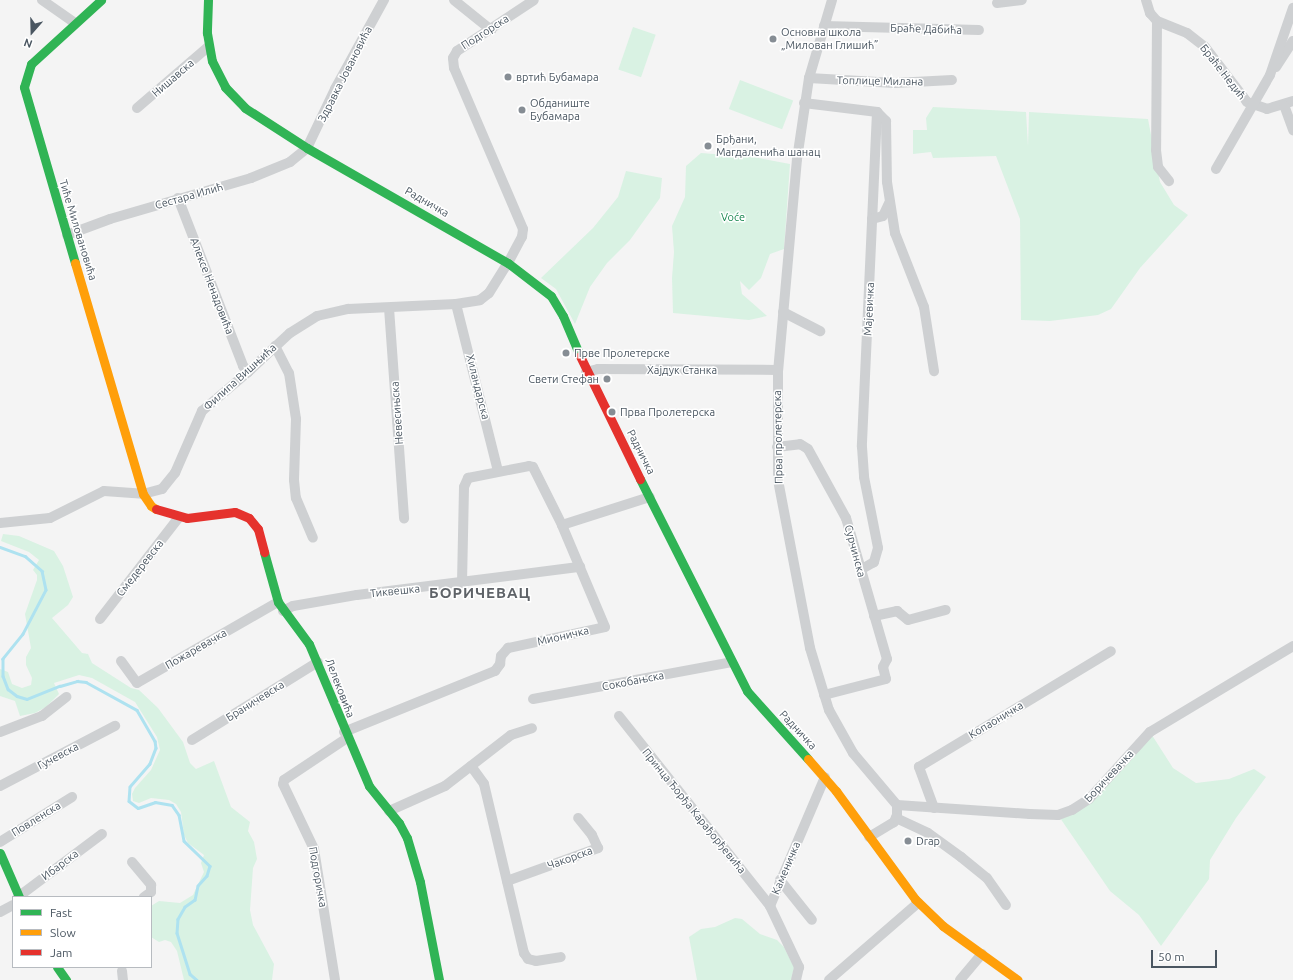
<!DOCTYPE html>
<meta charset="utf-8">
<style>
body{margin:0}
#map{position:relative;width:1293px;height:980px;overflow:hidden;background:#f4f4f4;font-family:Ubuntu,sans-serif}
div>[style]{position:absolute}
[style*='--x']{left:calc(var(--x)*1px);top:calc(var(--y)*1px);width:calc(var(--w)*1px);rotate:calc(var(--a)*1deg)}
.green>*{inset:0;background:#d9f2e3;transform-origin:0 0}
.stream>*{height:2.5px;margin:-1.25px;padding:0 1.25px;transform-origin:1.25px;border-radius:1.25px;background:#aee2f0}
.street>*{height:10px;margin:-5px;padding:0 5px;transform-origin:5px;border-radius:5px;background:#ced0d2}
.fast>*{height:9px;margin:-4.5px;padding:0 4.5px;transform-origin:4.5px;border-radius:4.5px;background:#30b455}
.slow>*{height:9px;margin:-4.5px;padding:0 4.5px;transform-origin:4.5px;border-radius:4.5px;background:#ff9f0a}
.jam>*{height:9px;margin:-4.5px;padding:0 4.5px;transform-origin:4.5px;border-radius:4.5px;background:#e5322d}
.dots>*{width:11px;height:11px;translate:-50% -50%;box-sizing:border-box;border:2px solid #fff;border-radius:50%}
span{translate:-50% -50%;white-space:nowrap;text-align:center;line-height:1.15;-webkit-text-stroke:3px #fff;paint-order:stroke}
.street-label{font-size:11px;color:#4a5661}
.poi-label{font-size:11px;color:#4a5661}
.left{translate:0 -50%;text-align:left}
.right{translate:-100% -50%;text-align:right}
.park-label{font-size:11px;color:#17864f}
.district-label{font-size:15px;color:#5f6368;font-weight:700;letter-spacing:1px}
.legend{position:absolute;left:12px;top:896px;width:140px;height:72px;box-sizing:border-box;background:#fff;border:1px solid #b7bbc0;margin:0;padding:5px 7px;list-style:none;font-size:12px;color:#4a5661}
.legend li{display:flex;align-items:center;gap:8px;height:20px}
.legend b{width:20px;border:1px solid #b7bbc0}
.north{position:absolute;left:12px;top:12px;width:40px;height:40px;-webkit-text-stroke:3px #fff;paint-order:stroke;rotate:200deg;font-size:11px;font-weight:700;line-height:16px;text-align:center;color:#4a5661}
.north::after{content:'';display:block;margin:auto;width:14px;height:18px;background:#4a5661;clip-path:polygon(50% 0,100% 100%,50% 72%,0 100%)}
.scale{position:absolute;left:1151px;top:950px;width:66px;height:18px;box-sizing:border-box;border:2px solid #4a5661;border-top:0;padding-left:5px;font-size:12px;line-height:14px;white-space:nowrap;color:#4a5661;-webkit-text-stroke:3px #fff;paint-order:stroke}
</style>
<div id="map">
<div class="green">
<i style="left:633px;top:27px;width:24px;height:45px;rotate:19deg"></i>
<i style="left:740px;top:80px;width:57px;height:31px;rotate:21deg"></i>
<i style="clip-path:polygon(933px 107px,1026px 112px,1028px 146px,1029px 112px,1148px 119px,1160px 182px,1174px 205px,1188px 215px,1140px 268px,1111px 309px,1098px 315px,1050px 321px,1021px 320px,1020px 219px,996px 156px,933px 158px,931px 152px,913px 154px,913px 130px,927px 130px,926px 118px)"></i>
<i style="clip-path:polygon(701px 153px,753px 157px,790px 164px,784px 249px,770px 254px,761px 278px,749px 290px,740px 281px,742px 294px,767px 316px,749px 320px,673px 313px,672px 278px,674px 252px,672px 226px,685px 197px,686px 166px)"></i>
<i style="clip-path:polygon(626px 171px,662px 178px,660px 198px,630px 240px,607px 263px,590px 287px,575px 324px,556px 289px,541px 278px,593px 228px,618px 197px)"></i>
<i style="clip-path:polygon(3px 534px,19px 536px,54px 551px,63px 566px,73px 597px,68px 605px,52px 618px,82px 653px,88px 654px,92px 663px,131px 688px,139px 690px,158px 708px,183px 742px,190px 763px,196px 769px,214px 761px,231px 807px,250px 822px,248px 831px,254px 842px,257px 859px,253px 868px,250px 910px,253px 925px,274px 964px,272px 980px,184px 980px,177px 951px,171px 942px,165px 940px,159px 942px,151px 937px,151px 906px,159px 901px,180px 903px,193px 895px,204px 872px,201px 863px,204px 855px,188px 843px,184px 835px,181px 812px,176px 804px,169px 800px,151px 798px,139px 803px,133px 801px,132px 794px,135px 788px,151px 770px,160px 750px,157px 737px,135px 702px,92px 678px,79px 675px,54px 683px,59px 694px,46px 707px,35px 713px,20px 716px,15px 701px,0 696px,0 669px,8px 672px,12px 684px,22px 688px,31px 685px,32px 678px,26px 665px,26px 657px,31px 648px,25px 614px,37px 580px,37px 575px,33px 570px,39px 560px,29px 552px,1px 541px)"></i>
<i style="clip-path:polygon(1150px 732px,1173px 768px,1196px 783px,1229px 779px,1254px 769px,1266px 777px,1236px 818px,1210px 860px,1209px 879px,1161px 946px,1139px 915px,1110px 891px,1058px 815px,1072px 810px)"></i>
<i style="clip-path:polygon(735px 918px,742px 919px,760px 934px,777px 940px,784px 947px,794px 967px,791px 980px,697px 980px,689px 937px,701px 929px,715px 927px)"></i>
</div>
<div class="stream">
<i style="--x:0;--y:547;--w:27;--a:20"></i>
<i style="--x:25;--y:556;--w:23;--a:41"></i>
<i style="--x:42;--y:571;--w:19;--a:78"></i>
<i style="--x:46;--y:590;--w:50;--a:117.6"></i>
<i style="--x:23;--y:634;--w:32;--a:129"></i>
<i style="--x:3;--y:659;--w:17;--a:90"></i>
<i style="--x:3;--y:676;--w:14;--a:69"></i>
<i style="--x:8;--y:689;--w:11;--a:38"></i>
<i style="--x:17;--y:696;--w:10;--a:17"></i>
<i style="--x:27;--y:699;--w:35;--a:-22"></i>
<i style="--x:60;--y:686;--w:18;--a:-16"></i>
<i style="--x:77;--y:681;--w:9;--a:6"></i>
<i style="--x:86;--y:682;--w:58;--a:28.8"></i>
<i style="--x:137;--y:710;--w:36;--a:60"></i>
<i style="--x:155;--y:741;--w:7;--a:82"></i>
<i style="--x:156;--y:748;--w:17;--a:111"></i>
<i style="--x:150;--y:764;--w:30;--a:131"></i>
<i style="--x:130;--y:787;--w:14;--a:94"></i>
<i style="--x:129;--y:801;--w:11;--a:38"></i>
<i style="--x:138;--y:808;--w:18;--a:-19"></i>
<i style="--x:155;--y:802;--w:17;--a:10"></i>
<i style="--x:172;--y:805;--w:12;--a:55"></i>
<i style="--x:179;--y:815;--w:26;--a:79"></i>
<i style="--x:184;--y:841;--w:36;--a:44"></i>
<i style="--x:210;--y:866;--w:10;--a:107"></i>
<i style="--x:207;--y:876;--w:13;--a:132"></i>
<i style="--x:198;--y:886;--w:14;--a:102"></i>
<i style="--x:195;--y:900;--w:12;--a:145"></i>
<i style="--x:185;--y:907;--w:14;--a:120"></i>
<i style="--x:178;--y:919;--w:14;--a:94"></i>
<i style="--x:177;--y:933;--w:43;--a:72.4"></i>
<i style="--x:190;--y:974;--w:9;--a:41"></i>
</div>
<div class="street">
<i style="--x:42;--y:0;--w:40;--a:34.9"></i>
<i style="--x:454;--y:0;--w:48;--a:39"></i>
<i style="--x:832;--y:0;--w:81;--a:106.4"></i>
<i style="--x:809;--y:78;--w:82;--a:98.4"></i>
<i style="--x:797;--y:159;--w:212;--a:95.1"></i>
<i style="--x:778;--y:370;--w:110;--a:90"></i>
<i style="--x:778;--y:480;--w:171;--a:79.2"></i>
<i style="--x:810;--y:648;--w:65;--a:73"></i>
<i style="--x:829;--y:710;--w:49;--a:60.8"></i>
<i style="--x:853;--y:753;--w:68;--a:49.8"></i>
<i style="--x:897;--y:805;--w:10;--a:90"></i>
<i style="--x:897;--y:815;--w:8;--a:113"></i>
<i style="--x:894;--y:822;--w:29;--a:149"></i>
<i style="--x:1146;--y:0;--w:14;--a:73"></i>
<i style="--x:1150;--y:13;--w:11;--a:49"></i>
<i style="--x:1157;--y:21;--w:32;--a:22"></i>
<i style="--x:1187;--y:33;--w:23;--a:38"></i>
<i style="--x:1205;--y:47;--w:69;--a:52.6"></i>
<i style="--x:1247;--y:102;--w:21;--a:19"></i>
<i style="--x:1267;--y:109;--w:27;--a:-17"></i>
<i style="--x:997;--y:3;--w:25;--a:-7"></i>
<i style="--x:1157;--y:21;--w:129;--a:90.4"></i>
<i style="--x:1156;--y:150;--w:17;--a:83"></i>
<i style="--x:1158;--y:167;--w:18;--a:52"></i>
<i style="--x:824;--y:26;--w:155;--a:1.5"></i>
<i style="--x:1276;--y:67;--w:31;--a:-57"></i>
<i style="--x:809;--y:78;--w:86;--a:3.3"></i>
<i style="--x:895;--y:83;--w:57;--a:-3"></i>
<i style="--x:804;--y:103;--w:74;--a:7"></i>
<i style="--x:877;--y:112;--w:335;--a:92.6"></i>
<i style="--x:862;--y:447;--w:30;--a:86"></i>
<i style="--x:864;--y:477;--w:72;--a:78.8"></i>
<i style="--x:878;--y:548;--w:15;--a:106"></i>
<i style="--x:874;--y:562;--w:16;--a:150"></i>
<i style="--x:1284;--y:105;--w:27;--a:70"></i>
<i style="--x:137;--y:108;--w:94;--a:-40.7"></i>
<i style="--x:877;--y:112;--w:13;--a:45"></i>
<i style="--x:886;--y:121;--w:61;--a:89.1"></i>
<i style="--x:887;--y:182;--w:52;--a:81.1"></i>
<i style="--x:895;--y:233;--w:79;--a:68.6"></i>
<i style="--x:924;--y:307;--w:65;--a:81.1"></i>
<i style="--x:1216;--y:169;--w:108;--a:-60.1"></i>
<i style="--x:1270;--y:75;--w:71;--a:-71.1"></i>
<i style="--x:178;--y:198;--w:180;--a:68.8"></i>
<i style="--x:243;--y:366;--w:8;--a:50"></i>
<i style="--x:872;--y:219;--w:11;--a:-15"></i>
<i style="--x:883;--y:216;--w:14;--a:-65"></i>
<i style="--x:67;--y:235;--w:46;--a:-20.4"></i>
<i style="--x:110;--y:219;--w:147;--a:-16.2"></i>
<i style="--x:251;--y:178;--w:42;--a:-22.3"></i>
<i style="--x:290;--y:162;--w:22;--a:-39"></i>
<i style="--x:307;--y:148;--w:65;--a:-64.6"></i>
<i style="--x:335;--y:89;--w:102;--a:-61.2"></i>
<i style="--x:456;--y:304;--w:172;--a:75.9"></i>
<i style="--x:389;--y:308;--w:211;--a:85.9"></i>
<i style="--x:783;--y:312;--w:42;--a:27.2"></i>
<i style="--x:275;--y:346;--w:30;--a:63"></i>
<i style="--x:289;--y:373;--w:47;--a:81.3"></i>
<i style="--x:296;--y:419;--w:61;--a:91.9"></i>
<i style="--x:294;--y:480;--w:18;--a:84"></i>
<i style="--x:296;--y:498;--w:43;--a:67"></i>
<i style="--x:586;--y:372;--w:12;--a:-14"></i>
<i style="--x:598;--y:369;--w:180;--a:0.3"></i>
<i style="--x:777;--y:447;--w:23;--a:-7"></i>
<i style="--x:800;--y:444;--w:9;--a:32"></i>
<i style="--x:808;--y:449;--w:79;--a:61.2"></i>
<i style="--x:846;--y:518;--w:147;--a:73.8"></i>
<i style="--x:887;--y:659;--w:9;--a:117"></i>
<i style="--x:883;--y:667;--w:12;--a:76"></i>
<i style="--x:886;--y:679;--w:64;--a:165.5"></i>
<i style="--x:0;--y:523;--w:50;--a:-5.7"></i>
<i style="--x:50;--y:518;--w:60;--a:-26.6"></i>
<i style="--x:104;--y:491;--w:39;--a:4"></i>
<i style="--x:143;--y:494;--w:20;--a:-15"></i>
<i style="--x:162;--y:489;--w:21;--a:-51"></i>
<i style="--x:175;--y:473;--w:68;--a:-66.5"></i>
<i style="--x:202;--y:411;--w:60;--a:-40.3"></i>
<i style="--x:248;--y:372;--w:57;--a:-42.9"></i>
<i style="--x:290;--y:333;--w:32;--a:-32"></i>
<i style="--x:317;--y:316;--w:32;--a:-13"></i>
<i style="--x:348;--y:309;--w:108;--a:-2.7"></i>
<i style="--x:456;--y:304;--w:24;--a:-9"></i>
<i style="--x:480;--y:300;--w:11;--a:-38"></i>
<i style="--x:489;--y:293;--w:36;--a:-58"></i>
<i style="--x:508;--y:263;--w:30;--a:-62"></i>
<i style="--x:522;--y:237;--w:8;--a:-83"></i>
<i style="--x:523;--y:229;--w:175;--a:-113.2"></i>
<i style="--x:454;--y:68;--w:10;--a:-96"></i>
<i style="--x:453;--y:58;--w:8;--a:-60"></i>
<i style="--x:457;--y:51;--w:92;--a:-33.5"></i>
<i style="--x:462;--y:583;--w:96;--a:-88.8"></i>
<i style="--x:464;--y:487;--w:10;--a:-66"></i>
<i style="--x:468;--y:478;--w:62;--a:-11.1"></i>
<i style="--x:529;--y:466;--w:4;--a:14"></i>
<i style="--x:533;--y:467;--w:65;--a:63.4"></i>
<i style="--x:283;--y:611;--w:11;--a:-27"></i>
<i style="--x:293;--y:606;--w:65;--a:-9.8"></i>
<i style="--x:357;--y:595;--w:225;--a:-7.2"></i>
<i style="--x:874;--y:616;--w:24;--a:-12"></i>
<i style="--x:897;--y:611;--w:14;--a:39"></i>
<i style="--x:908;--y:620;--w:39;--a:-15"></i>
<i style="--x:100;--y:619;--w:129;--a:-52.2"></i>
<i style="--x:121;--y:661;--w:27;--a:54"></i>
<i style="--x:137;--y:683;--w:163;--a:-29.9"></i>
<i style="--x:533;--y:699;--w:202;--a:-10.5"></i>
<i style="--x:619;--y:716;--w:243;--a:51.5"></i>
<i style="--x:770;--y:906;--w:68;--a:64.6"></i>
<i style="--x:799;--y:967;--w:13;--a:103"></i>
<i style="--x:0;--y:732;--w:45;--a:-20.9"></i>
<i style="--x:42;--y:716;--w:31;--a:-38"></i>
<i style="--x:344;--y:732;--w:163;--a:-22"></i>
<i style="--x:495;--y:671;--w:9;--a:-54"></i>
<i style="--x:500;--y:664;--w:8;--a:-83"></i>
<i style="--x:501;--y:656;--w:11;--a:-49"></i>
<i style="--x:508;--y:648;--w:99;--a:-12.2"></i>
<i style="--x:605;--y:627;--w:111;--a:-112.9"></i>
<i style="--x:562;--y:525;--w:92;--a:-17.7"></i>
<i style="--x:192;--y:740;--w:148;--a:-31.8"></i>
<i style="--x:471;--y:766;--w:22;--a:54"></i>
<i style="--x:484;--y:784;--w:174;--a:76.7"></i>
<i style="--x:524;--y:953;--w:7;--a:56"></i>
<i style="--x:528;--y:959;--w:8;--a:14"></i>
<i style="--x:536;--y:961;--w:25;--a:-9"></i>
<i style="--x:0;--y:786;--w:130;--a:-27.6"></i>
<i style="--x:897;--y:805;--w:133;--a:3.9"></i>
<i style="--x:1030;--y:814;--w:28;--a:2"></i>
<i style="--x:1058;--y:815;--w:15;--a:-20"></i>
<i style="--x:1072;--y:810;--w:20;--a:-33"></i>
<i style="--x:1089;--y:799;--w:91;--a:-47.7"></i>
<i style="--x:1150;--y:732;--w:167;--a:-31"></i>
<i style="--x:934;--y:808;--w:44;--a:-110.1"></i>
<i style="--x:919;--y:767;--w:224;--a:-31.1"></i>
<i style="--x:389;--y:811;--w:61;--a:-24.1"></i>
<i style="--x:445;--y:786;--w:83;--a:-37.7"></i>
<i style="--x:511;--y:735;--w:22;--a:-18"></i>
<i style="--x:896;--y:818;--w:35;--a:25"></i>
<i style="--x:928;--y:833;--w:41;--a:36"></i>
<i style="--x:961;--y:857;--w:33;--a:39"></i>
<i style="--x:987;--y:878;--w:33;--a:55"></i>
<i style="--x:0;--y:842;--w:85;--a:-32"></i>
<i style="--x:132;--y:862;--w:30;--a:50"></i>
<i style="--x:151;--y:885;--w:7;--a:90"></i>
<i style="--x:151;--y:892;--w:9;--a:144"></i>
<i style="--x:780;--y:880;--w:51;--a:51.3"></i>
<i style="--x:507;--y:881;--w:97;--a:-19.9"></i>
<i style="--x:598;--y:848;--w:14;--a:-115"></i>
<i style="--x:592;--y:835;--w:22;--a:-129"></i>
<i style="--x:18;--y:897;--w:105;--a:-36.9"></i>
<i style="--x:770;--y:906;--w:140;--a:-66.9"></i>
<i style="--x:0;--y:912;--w:15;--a:-28"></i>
<i style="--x:122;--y:971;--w:9;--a:84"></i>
<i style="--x:335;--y:980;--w:133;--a:-99.1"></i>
<i style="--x:314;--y:849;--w:72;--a:-115.5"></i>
<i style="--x:283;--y:784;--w:4;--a:-76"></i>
<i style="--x:284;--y:780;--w:76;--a:-33.7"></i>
<i style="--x:829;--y:980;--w:118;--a:-40.9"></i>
<i style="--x:960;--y:980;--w:34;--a:-50"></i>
</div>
<div class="fast">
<i style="--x:208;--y:0;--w:33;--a:92"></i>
<i style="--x:207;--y:33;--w:28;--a:80"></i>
<i style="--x:212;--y:61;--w:29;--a:63"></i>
<i style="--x:225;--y:87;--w:29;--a:46"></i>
<i style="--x:245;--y:108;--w:74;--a:32.8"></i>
<i style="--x:307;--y:148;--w:232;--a:29.8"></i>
<i style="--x:508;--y:263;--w:54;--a:37.5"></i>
<i style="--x:551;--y:296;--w:23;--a:59"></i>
<i style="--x:563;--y:316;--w:43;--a:67"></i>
<i style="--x:75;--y:263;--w:183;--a:-106.2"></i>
<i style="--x:24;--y:87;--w:24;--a:-73"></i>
<i style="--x:31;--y:64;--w:95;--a:-42.4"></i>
<i style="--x:640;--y:479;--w:237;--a:63.2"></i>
<i style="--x:747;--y:691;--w:91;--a:48.1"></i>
<i style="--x:264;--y:552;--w:52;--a:74.4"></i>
<i style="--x:278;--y:602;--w:52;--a:53.6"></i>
<i style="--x:309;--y:644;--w:154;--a:67.1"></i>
<i style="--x:369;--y:786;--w:48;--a:51"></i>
<i style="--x:399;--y:823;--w:17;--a:62"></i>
<i style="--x:407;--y:838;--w:46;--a:73.5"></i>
<i style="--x:420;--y:882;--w:100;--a:79"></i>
<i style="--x:0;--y:853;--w:48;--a:66.6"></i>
<i style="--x:57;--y:967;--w:16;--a:55"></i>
</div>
<div class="slow">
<i style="--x:75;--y:263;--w:241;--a:73.6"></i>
<i style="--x:143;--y:494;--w:14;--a:56"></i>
<i style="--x:151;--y:506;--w:6;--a:31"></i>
<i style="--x:808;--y:759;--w:43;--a:48.8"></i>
<i style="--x:836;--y:791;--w:134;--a:53.8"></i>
<i style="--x:915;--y:899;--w:39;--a:44"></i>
<i style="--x:943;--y:926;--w:92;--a:35.8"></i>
</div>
<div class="jam">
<i style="--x:580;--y:356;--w:137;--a:64"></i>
<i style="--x:156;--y:509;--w:32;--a:16"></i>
<i style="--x:187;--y:518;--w:48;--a:-7.1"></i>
<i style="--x:235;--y:512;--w:15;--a:23"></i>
<i style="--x:249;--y:518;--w:14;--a:51"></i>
<i style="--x:258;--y:529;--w:24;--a:75"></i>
</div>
<div class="dots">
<i style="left:773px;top:39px;background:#868d94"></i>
<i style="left:508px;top:77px;background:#868d94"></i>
<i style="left:522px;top:110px;background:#868d94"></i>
<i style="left:708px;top:146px;background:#868d94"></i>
<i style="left:566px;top:353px;background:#868d94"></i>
<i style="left:607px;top:379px;background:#868d94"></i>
<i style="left:612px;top:412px;background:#868d94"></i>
<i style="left:908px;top:841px;background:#868d94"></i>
</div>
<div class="street-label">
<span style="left:926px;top:29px;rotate:2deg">Браће Дабића</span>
<span style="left:485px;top:32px;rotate:-33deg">Подгорска</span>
<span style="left:1223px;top:72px;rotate:52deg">Браће Недић</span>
<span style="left:345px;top:74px;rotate:-63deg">Здравка Јовановића</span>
<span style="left:173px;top:78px;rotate:-41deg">Нишавска</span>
<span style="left:880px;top:81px;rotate:1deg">Топлице Милана</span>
<span style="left:189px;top:196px;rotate:-16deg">Сестара Илић</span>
<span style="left:427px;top:202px;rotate:30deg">Радничка</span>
<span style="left:78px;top:230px;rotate:73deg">Тиће Миловановића</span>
<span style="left:212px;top:286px;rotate:69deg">Алексе Ненадовића</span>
<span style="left:869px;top:309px;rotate:-87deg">Мајевичка</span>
<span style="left:682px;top:370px">Хајдук Станка</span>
<span style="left:240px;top:377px;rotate:-42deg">Филипа Вишњића</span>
<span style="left:478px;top:387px;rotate:76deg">Хиландарска</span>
<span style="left:397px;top:413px;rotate:-94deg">Невесињска</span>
<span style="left:778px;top:437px;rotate:-91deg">Прва пролетерска</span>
<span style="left:641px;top:452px;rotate:63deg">Радничка</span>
<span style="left:855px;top:551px;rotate:75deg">Сурчинска</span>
<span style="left:140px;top:568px;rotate:-52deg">Смедеревска</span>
<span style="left:395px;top:591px;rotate:-6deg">Тиквешка</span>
<span style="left:563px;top:636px;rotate:-13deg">Мионичка</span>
<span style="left:196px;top:649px;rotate:-30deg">Пожаревачка</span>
<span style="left:633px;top:681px;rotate:-11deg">Сокобањска</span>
<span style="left:340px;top:688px;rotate:69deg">Лелековића</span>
<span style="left:255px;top:701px;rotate:-32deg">Браничевска</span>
<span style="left:996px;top:720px;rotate:-31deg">Копаоничка</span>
<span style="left:798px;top:730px;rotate:47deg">Радничка</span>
<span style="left:58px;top:756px;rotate:-28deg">Гучевска</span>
<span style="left:1109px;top:776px;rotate:-47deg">Боричевачка</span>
<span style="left:694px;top:811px;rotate:51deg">Принца Ђорђа Карађорђевића</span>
<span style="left:36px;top:819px;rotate:-32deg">Повленска</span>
<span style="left:570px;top:858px;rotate:-20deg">Чакорска</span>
<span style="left:60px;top:865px;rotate:-37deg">Ибарска</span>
<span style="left:786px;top:868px;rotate:-67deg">Каменичка</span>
<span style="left:318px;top:877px;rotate:80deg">Подгоричка</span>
</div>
<div class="poi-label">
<span class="left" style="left:781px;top:39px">Основна школа<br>„Милован Глишић”</span>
<span class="left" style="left:516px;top:77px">вртић Бубамара</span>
<span class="left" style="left:530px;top:110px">Обданиште<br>Бубамара</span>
<span class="left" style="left:716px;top:146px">Брђани,<br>Магдаленића шанац</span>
<span class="left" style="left:574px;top:353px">Прве Пролетерске</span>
<span class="right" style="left:599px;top:379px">Свети Стефан</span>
<span class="left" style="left:620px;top:412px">Прва Пролетерска</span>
<span class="left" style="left:916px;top:841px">Drap</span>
</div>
<div class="park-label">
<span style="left:733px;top:217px">Voće</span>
</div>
<div class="district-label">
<span style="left:480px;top:593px">БОРИЧЕВАЦ</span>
</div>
<ul class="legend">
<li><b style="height:5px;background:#30b455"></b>Fast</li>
<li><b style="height:5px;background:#ff9f0a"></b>Slow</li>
<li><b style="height:5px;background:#e5322d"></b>Jam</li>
</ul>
<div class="north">N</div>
<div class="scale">50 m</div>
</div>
